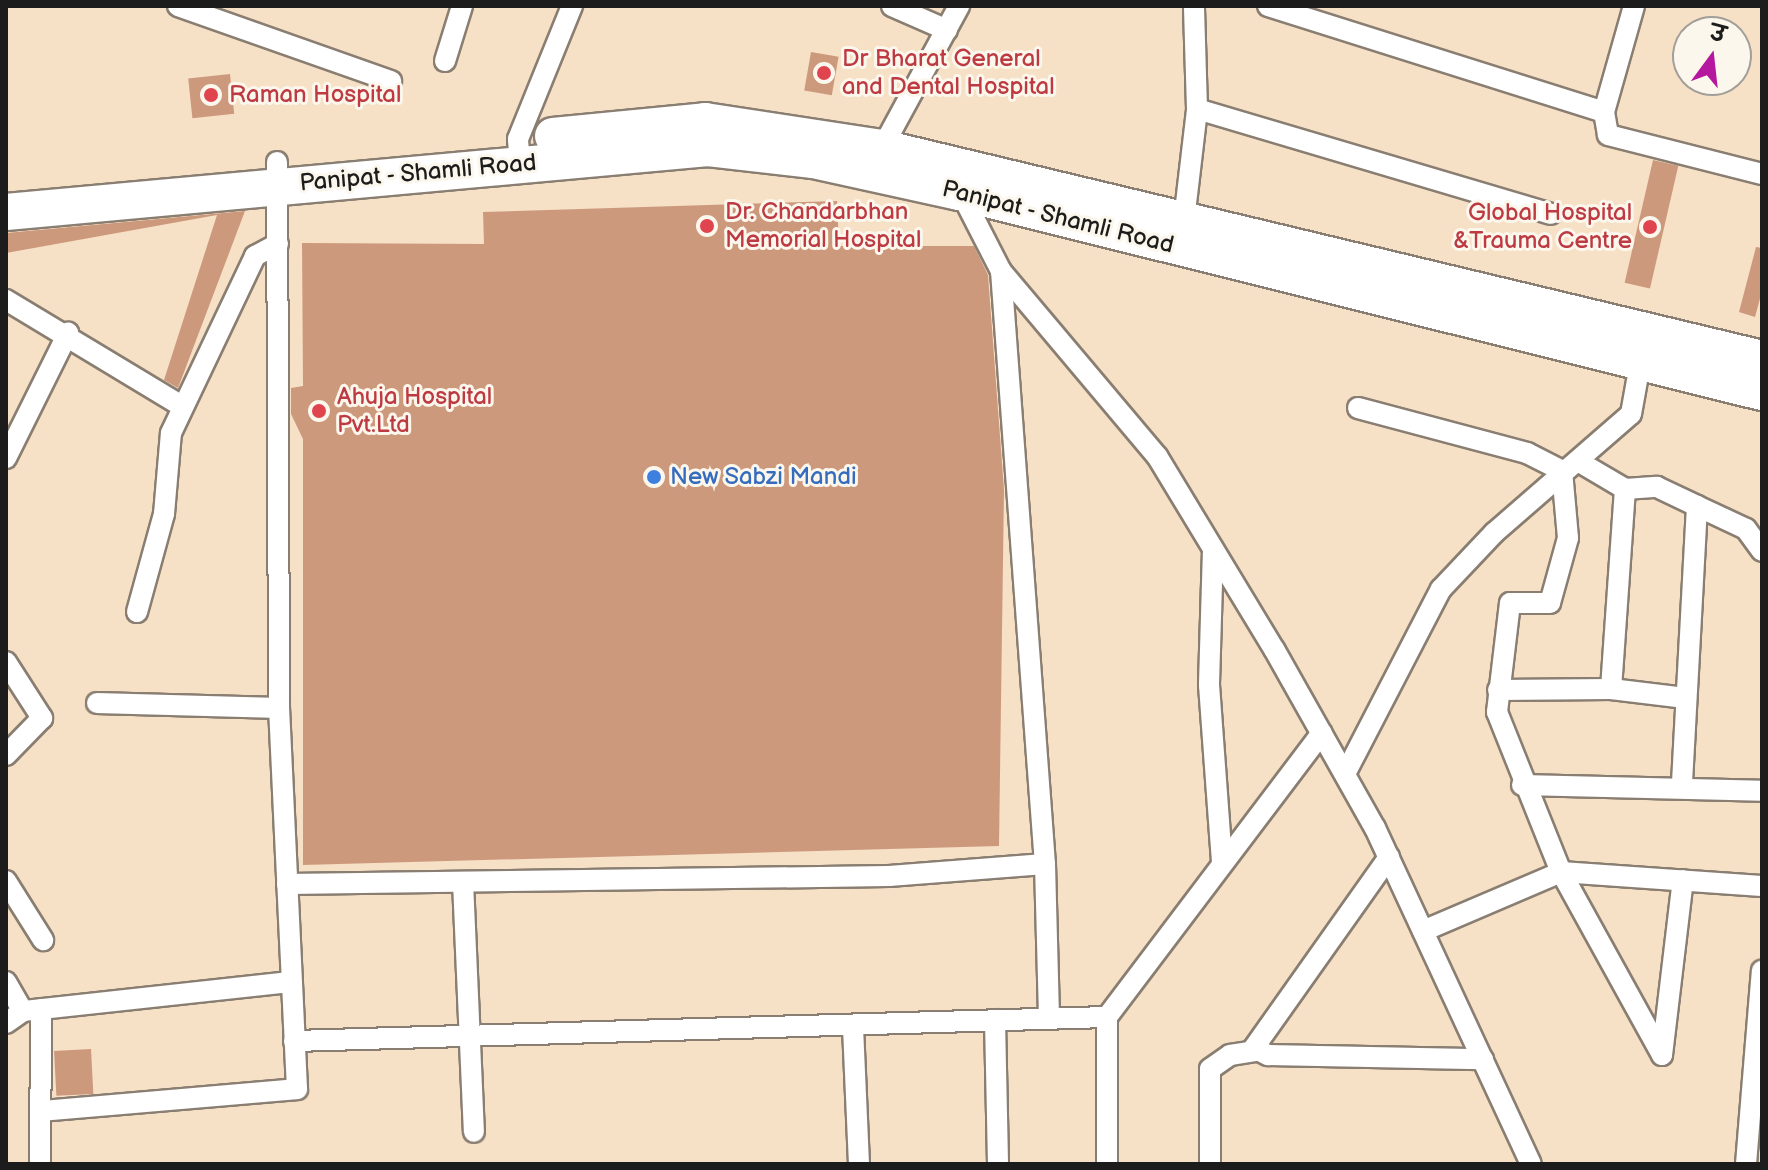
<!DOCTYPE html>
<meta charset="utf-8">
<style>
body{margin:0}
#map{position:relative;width:1768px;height:1170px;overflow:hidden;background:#f6e0c6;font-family:"Balsamiq Sans","Playpen Sans Deva",sans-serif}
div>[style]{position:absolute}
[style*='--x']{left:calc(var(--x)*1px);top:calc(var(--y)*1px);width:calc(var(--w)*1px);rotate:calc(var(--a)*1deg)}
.building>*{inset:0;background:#cd997d;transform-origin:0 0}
.roads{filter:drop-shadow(2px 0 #897e71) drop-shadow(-2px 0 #897e71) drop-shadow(0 2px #897e71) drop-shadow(0 -2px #897e71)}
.street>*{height:20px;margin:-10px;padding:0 10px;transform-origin:10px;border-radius:10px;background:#fff}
.highway>*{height:36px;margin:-18px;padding:0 18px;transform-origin:18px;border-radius:18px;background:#fff}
.dots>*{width:22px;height:22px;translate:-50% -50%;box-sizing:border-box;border:4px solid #fbf7ec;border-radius:50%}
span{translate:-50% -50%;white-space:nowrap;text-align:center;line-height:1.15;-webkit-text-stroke:6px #fbf7ec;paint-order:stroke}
.health-label{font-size:24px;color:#be3a42}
.left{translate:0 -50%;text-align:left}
.right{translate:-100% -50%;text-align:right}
.street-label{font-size:24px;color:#1c1c1c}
.shop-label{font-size:24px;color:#366cbe}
.frame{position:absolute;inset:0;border:8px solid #1c1c1c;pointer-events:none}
.north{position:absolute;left:1672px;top:16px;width:80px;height:80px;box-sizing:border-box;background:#fbf7ec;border:2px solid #a29f99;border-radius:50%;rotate:15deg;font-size:22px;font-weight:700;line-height:32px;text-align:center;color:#1c1c1c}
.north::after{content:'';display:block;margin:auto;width:28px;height:36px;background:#b5179e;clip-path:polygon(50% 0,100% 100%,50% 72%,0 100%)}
</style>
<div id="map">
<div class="building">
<i style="left:811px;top:52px;width:28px;height:39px;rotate:10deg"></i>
<i style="left:230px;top:74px;width:40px;height:42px;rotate:84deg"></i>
<i style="left:1653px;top:160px;width:26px;height:126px;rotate:13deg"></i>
<i style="clip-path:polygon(837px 201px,839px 246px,974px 246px,988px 275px,1004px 490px,999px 846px,303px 865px,303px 439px,291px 414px,291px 388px,303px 386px,302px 243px,484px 244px,483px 212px)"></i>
<i style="clip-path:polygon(245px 211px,178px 388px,164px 380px,217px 215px,6px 253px,6px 233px)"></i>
<i style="clip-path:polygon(1756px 247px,1762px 248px,1762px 291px,1755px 317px,1739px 312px)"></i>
<i style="left:91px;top:1049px;width:45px;height:37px;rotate:87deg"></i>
</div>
<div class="roads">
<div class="street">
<i style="--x:178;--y:6;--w:226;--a:19.4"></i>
<i style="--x:892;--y:6;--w:60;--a:23.6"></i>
<i style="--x:1268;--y:6;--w:352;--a:17.5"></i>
<i style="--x:1634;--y:6;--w:110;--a:105.8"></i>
<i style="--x:1604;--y:112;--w:23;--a:80"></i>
<i style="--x:1608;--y:135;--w:159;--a:14.2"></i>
<i style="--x:445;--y:61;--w:58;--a:-72.8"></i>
<i style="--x:1197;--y:109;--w:369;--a:16.5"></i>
<i style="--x:882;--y:148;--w:162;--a:-61.5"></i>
<i style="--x:520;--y:163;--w:24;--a:-95"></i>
<i style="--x:518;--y:139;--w:144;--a:-67.9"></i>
<i style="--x:959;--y:189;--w:92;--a:62.9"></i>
<i style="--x:1001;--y:271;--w:242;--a:49.9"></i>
<i style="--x:1157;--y:456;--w:226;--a:58.8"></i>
<i style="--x:1274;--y:649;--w:206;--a:60.6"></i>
<i style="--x:1375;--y:828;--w:370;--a:65.1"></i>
<i style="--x:1183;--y:229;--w:121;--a:-83.3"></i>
<i style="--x:1197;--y:109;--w:103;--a:-91.7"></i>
<i style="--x:1001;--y:271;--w:595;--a:85.76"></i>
<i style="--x:1045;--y:864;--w:155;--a:88.5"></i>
<i style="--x:6;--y:300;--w:205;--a:31.1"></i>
<i style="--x:1358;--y:408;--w:175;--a:14.9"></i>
<i style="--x:1527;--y:453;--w:39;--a:27"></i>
<i style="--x:1562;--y:471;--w:67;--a:84.9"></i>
<i style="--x:1568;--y:538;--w:67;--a:105.5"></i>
<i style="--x:1550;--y:603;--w:40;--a:180"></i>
<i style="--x:1510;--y:603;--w:110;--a:96.8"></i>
<i style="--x:1497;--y:712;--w:172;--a:68.2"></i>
<i style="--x:1561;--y:872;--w:209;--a:61.1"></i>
<i style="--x:1662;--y:1055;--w:176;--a:-83.2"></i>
<i style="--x:6;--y:458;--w:140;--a:-63.6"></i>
<i style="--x:1581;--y:463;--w:51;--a:30.6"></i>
<i style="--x:1625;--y:489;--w:32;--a:-4"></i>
<i style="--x:1657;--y:487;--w:44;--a:25.4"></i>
<i style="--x:1697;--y:506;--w:280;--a:93.1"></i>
<i style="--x:1697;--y:506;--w:54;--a:25.1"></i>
<i style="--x:1746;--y:529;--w:27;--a:54"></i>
<i style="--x:1213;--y:549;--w:136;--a:91.7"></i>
<i style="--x:1209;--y:685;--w:176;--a:85.8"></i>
<i style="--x:137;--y:612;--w:102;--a:-74.6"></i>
<i style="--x:164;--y:514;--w:81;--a:-85.1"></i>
<i style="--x:171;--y:433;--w:196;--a:-64.6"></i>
<i style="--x:255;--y:256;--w:26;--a:-28"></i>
<i style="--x:6;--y:662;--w:67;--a:57.3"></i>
<i style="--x:42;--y:718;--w:52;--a:134.2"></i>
<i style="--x:1611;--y:689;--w:200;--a:-86"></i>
<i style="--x:1498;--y:690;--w:113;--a:-0.5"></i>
<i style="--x:1611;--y:689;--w:75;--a:6.9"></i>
<i style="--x:97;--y:703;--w:182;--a:1.6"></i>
<i style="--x:1345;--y:774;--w:208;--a:-62.6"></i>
<i style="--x:1441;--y:589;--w:77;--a:-46.6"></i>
<i style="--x:1494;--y:533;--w:181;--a:-41"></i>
<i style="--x:1631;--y:414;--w:51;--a:-79.8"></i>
<i style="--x:1522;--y:785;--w:240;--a:1.4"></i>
<i style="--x:1389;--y:857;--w:234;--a:125.3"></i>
<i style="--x:1254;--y:1048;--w:16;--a:27"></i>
<i style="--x:1268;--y:1055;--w:215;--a:1.1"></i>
<i style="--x:6;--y:881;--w:70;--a:57.9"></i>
<i style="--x:463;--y:882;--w:250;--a:87.5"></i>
<i style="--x:287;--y:884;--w:602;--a:-0.76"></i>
<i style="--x:889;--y:876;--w:156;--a:-4.4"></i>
<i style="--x:1423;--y:931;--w:150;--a:-23.1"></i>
<i style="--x:1561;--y:872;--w:201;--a:4"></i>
<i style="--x:6;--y:982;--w:34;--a:60"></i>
<i style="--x:995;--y:1020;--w:144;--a:88.8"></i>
<i style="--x:6;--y:1023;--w:21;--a:-35"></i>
<i style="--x:23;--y:1011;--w:270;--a:-6.2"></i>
<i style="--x:853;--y:1027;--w:137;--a:87.5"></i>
<i style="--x:294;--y:1041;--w:813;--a:-1.69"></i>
<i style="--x:1107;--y:1017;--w:356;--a:-52.9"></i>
<i style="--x:41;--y:1111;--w:257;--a:-4.9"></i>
<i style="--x:297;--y:1089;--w:381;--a:-92.7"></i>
<i style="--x:279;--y:708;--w:546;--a:-90.21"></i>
<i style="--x:40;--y:1164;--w:155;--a:-89.6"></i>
<i style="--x:1107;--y:1164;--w:147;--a:-90"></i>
<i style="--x:1210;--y:1164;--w:95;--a:-90"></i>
<i style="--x:1210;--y:1069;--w:24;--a:-35"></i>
<i style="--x:1230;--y:1055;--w:25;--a:-9"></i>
<i style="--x:1746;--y:1164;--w:194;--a:-85.3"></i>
</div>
<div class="highway">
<i style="--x:553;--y:136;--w:153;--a:-5.6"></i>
<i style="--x:705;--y:121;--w:179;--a:8.7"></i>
<i style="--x:882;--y:148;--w:905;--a:13.48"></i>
<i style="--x:6;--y:212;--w:705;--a:-5.21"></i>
<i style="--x:708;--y:148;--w:106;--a:6.5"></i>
<i style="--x:813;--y:160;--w:149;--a:12.4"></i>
<i style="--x:959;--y:192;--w:828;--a:13.99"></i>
</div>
</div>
<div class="dots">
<i style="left:824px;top:73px;background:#e0444e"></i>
<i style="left:211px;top:95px;background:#e0444e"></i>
<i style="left:707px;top:226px;background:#e0444e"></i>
<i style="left:1650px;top:227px;background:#e0444e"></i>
<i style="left:319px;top:411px;background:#e0444e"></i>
<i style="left:654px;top:477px;background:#3f7fe0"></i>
</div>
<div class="health-label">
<span class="left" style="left:842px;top:73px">Dr Bharat General<br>and Dental Hospital</span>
<span class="left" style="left:229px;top:95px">Raman Hospital</span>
<span class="left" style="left:725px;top:226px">Dr. Chandarbhan<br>Memorial Hospital</span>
<span class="right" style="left:1632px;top:227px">Global Hospital<br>&amp;Trauma Centre</span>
<span class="left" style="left:337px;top:411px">Ahuja Hospital<br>Pvt.Ltd</span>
</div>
<div class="street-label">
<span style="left:418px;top:173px;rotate:-5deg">Panipat - Shamli Road</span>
<span style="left:1058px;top:217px;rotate:14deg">Panipat - Shamli Road</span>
</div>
<div class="shop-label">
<span class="left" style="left:670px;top:477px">New Sabzi Mandi</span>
</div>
<div class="frame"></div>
<div class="north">उ</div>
</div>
